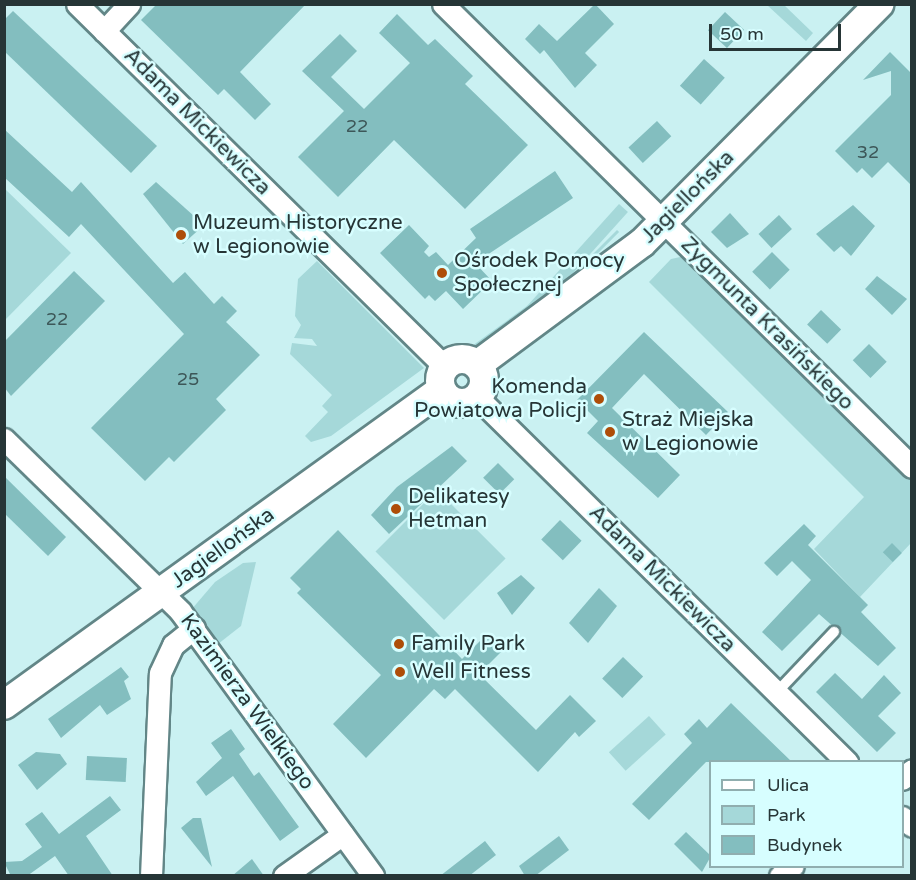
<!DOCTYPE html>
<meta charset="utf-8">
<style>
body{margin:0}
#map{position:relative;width:916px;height:880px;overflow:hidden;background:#caf1f2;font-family:"Varela Round",sans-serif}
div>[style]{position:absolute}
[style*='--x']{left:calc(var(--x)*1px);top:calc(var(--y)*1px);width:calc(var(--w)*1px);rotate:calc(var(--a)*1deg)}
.green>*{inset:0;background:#a5d8d9;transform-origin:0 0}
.building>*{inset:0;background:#83bebf;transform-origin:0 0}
.roads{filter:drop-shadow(2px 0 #628687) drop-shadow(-2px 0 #628687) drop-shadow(0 2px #628687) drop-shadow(0 -2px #628687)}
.lane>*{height:10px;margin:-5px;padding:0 5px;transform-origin:5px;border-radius:5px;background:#fff}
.street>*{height:21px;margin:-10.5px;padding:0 10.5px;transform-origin:10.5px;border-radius:10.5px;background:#fff}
.secondary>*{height:28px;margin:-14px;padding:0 14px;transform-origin:14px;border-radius:14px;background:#fff}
.secondary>.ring{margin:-14px;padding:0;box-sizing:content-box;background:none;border:28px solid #fff;border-radius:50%}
.dots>*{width:16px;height:16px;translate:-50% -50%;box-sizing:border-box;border:3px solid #d7feff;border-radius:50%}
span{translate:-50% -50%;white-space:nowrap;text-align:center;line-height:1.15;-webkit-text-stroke:5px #d7feff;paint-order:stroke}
.number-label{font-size:18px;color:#3d5758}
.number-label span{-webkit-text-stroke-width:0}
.street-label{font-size:21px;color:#263536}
.poi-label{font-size:21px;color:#263536}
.left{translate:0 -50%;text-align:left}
.right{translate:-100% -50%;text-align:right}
.frame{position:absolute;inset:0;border:6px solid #263536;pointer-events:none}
.legend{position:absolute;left:709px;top:760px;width:195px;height:108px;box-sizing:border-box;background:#d7feff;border:2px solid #90aeaf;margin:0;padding:8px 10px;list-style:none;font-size:18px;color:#263536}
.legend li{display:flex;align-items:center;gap:12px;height:30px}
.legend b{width:30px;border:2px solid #90aeaf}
.scale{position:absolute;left:709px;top:24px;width:132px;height:27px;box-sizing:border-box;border:3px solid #263536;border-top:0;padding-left:8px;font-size:18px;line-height:21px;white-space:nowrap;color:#263536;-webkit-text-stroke:4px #d7feff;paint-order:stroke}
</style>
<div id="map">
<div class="green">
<i style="clip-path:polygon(767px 5px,784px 5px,813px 33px,806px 41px)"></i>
<i style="clip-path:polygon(4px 188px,71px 253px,5px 320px,4px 320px)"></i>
<i style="left:619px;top:204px;width:12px;height:138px;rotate:42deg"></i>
<i style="left:617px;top:230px;width:3px;height:185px;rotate:45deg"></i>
<i style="clip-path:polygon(622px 237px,628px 245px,477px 353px,472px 346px)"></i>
<i style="clip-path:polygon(685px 256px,911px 481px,911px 543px,860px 597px,814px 549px,864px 497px,649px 282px,671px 259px)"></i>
<i style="clip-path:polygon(317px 261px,424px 368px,331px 436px,311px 442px,305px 436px,328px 412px,322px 406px,332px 395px,290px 354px,292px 343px,317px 346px,312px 339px,294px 338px,301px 325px,295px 316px,298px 279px)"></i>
<i style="left:437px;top:490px;width:97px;height:87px;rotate:45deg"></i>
<i style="clip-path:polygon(256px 562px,241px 626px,218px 644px,191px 610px,215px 582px,243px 563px)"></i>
<i style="left:649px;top:716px;width:25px;height:54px;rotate:48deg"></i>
</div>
<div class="building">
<i style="clip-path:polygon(157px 4px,306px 4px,240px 72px,271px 104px,255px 120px,224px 89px,218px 95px,141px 20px)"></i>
<i style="clip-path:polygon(595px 4px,614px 24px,585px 53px,597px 65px,575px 88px,544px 50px,540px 54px,525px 39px,539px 24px,557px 41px)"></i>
<i style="clip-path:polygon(13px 11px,157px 146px,131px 173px,4px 51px,4px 20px)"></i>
<i style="left:725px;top:12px;width:26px;height:25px;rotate:43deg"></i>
<i style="clip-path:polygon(397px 14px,428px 45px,435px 39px,473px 76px,465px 84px,528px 145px,465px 209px,394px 140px,338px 197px,298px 157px,344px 111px,302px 71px,340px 34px,357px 51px,331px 77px,364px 109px,410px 63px,379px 33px)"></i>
<i style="clip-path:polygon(890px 52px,912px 74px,912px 186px,888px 162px,872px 178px,862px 168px,857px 173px,835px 151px,891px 95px,891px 71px,863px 80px)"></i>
<i style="left:704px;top:59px;width:28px;height:36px;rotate:42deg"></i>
<i style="left:657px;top:121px;width:21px;height:39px;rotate:47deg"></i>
<i style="clip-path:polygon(4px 129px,72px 192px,81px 182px,173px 283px,185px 272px,214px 304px,222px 296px,237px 311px,226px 322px,260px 355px,216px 399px,226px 410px,174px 462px,169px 457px,145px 481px,91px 428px,184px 334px,81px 224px,69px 237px,4px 177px)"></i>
<i style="clip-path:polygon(555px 171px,573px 198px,475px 263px,492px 281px,463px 309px,446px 291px,435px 301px,429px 295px,425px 299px,380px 253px,409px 225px,429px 246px,424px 252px,429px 257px,436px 252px,448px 265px,476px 238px,470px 229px)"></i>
<i style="clip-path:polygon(156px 182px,204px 225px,183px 244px,143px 194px)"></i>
<i style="clip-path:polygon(853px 205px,875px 226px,851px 256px,841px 246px,834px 252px,816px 234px)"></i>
<i style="clip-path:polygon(730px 213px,749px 234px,727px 248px,711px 232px)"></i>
<i style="left:779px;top:215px;width:19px;height:28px;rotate:47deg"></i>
<i style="left:772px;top:252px;width:25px;height:28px;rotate:45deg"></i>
<i style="clip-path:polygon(74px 271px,105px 301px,11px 396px,4px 387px,4px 342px)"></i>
<i style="clip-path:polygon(877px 276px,907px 299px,892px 315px,865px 289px)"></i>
<i style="left:821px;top:310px;width:28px;height:20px;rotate:44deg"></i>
<i style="clip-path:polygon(644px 332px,728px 412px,706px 435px,644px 374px,612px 408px,680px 475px,658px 498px,587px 433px,598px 421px,577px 400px)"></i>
<i style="left:869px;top:344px;width:25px;height:23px;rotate:45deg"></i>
<i style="clip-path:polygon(452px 446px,467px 461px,389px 534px,371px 515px,397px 487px)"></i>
<i style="left:498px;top:463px;width:23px;height:21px;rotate:45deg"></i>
<i style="clip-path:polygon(4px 476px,66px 537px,48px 556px,4px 513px)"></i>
<i style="left:560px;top:520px;width:30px;height:27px;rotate:44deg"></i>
<i style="clip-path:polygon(804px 524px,816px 536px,808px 545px,868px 605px,861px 612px,896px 648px,878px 666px,819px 614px,782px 651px,762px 632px,811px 580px,792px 561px,777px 576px,764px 563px)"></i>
<i style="clip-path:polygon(338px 530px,462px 659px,488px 633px,504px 649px,479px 674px,536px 730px,570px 695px,596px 721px,579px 737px,575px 732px,538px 772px,455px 689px,445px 699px,434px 689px,366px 758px,333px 724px,381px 675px,297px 593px,301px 589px,290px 578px)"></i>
<i style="left:892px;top:543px;width:14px;height:13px;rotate:45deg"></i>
<i style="clip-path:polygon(521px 575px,535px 588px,512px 615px,497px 593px)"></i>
<i style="clip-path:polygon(599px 588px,617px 606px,588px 643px,569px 623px)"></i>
<i style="left:623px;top:657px;width:28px;height:30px;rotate:44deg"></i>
<i style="clip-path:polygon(121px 667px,129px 677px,124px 681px,131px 699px,107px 715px,100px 705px,61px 738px,48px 719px)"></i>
<i style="clip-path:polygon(835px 673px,862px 699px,884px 675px,901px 693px,878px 716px,896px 733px,877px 752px,816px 692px)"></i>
<i style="clip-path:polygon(731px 703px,792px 762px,706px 762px,649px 820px,632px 804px,692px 743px,684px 734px,699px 719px,707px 728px)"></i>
<i style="clip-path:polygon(231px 729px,245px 749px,239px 754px,254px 776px,259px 772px,299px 827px,280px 841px,233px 776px,206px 796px,196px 782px,222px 758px,211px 743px)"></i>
<i style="clip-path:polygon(36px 752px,60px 754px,67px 764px,37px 790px,18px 765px)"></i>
<i style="left:87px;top:756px;width:40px;height:24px;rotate:3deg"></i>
<i style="clip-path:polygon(110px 796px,121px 810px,86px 836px,113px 876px,69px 876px,55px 856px,27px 876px,11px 876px,4px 862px,22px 861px,42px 847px,25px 824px,42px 812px,59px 834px)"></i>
<i style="clip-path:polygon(193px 818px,201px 818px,212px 867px,181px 828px)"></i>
<i style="clip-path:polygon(686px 832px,711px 856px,702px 872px,674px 844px)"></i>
<i style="clip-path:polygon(559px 836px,569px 850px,535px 876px,525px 876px,519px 866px)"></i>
<i style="clip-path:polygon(485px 841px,496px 855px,469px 876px,440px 876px)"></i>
<i style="clip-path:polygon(252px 859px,264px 876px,232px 876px)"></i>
</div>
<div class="roads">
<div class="lane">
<i style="--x:777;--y:692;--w:83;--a:-46.5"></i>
</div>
<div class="street">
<i style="--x:77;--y:4;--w:517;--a:44.61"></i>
<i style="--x:443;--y:4;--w:659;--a:44.63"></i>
<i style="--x:104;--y:31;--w:37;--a:-47"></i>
<i style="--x:477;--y:397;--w:520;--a:44.61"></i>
<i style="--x:4;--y:439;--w:246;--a:44.3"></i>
<i style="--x:180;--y:611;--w:328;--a:53.9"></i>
<i style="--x:902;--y:779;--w:13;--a:-42"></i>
<i style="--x:902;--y:817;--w:13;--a:42"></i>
<i style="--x:151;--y:876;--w:203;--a:-87.5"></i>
<i style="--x:160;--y:673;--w:31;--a:-65"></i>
<i style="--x:173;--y:645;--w:27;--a:-39"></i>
<i style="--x:284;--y:876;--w:72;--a:-35.4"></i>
<i style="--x:780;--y:876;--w:16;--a:-38"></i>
</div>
<div class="secondary">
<i class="ring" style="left:440px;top:359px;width:16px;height:16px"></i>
<i style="--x:477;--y:365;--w:205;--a:-36.5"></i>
<i style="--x:642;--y:243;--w:337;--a:-45.2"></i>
<i style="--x:4;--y:705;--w:539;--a:-35.78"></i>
</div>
</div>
<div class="dots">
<i style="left:181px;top:235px;background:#ae4e09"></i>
<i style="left:442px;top:273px;background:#ae4e09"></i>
<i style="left:599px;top:399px;background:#ae4e09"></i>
<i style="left:610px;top:432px;background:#ae4e09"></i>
<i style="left:396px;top:509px;background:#ae4e09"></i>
<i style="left:399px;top:644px;background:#ae4e09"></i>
<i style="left:400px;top:672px;background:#ae4e09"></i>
</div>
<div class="number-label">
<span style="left:357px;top:126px">22</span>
<span style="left:868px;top:152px">32</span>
<span style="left:57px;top:319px">22</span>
<span style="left:188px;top:379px">25</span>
</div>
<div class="street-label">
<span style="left:197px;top:122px;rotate:45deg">Adama Mickiewicza</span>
<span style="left:688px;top:197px;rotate:-45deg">Jagiellońska</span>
<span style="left:767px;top:324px;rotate:45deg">Zygmunta Krasińskiego</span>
<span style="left:223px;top:548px;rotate:-36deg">Jagiellońska</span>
<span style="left:662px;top:579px;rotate:45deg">Adama Mickiewicza</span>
<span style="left:247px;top:702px;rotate:54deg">Kazimierza Wielkiego</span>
</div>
<div class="poi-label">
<span class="left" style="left:193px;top:235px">Muzeum Historyczne<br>w Legionowie</span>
<span class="left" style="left:454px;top:273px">Ośrodek Pomocy<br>Społecznej</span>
<span class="right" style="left:587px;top:399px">Komenda<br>Powiatowa Policji</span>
<span class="left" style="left:622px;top:432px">Straż Miejska<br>w Legionowie</span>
<span class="left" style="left:408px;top:509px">Delikatesy<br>Hetman</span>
<span class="left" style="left:411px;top:644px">Family Park</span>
<span class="left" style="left:412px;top:672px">Well Fitness</span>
</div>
<div class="frame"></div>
<ul class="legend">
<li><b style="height:8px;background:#fff"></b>Ulica</li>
<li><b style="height:16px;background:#a5d8d9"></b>Park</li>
<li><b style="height:16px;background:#83bebf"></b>Budynek</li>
</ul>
<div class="scale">50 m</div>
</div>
